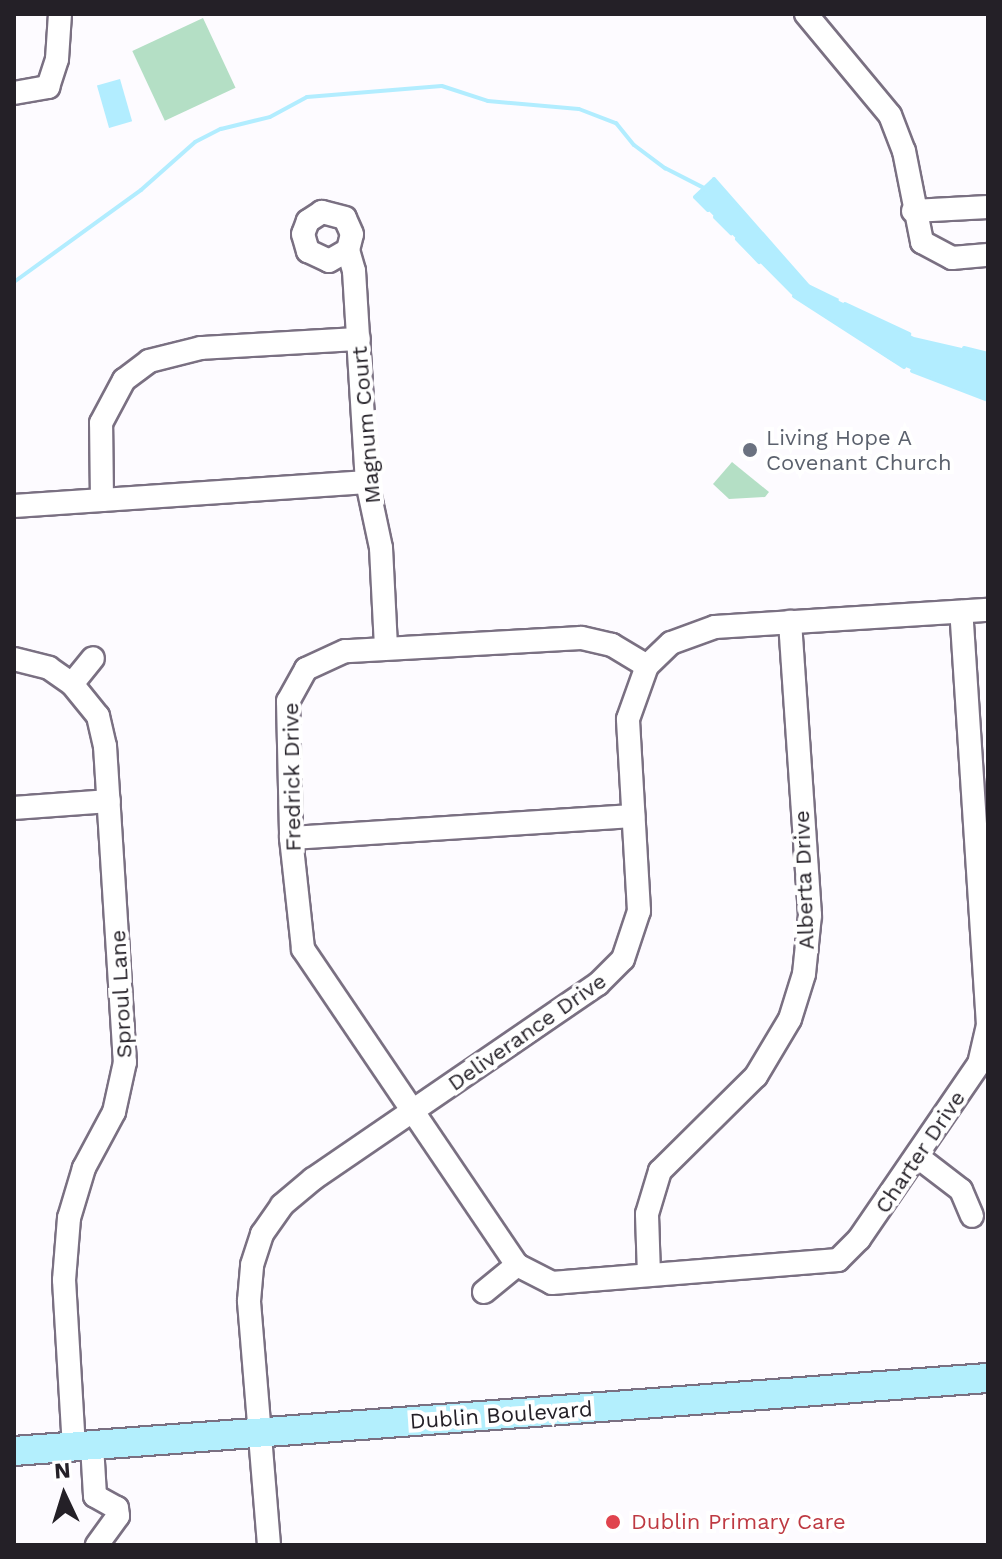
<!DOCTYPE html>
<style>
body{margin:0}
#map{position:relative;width:1002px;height:1559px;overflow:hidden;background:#fdfbff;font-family:"Work Sans",sans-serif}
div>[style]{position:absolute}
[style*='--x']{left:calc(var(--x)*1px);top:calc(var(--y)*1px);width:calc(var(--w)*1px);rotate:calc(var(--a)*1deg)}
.green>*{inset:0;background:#b4dfc5;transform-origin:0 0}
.water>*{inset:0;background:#b2edff;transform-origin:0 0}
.stream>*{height:4px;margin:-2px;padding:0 2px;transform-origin:2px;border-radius:2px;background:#b2edff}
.roads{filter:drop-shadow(2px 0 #7a7082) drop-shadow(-2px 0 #7a7082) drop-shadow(0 2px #7a7082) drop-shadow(0 -2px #7a7082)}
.minor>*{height:22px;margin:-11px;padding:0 11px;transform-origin:11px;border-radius:11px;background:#fff}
.major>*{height:28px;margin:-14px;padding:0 14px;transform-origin:14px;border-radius:14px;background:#b3effd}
.dots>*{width:22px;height:22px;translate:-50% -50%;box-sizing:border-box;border:4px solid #fff;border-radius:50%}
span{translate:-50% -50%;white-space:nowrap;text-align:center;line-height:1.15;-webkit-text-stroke:8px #fff;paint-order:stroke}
.street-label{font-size:22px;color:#242027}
.worship-label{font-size:22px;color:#5b616d}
.left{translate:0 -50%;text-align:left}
.health-label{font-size:22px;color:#be3a42}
.frame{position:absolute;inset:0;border:16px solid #242027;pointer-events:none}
.north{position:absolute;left:24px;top:1455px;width:80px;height:80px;-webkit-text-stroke:6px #fff;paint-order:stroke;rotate:356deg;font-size:22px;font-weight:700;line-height:32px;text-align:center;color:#242027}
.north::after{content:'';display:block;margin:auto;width:28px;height:36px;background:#242027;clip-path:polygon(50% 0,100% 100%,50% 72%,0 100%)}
</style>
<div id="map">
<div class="green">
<i style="left:203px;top:18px;width:77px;height:78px;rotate:65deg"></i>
<i style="clip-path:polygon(732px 462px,769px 492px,765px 497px,729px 499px,713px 484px)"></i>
</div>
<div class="water">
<i style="left:120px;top:79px;width:44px;height:24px;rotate:74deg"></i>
<i style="clip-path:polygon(714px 179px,808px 286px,914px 337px,988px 354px,988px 400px,893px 362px,791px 294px,695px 197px)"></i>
</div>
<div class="stream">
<i style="--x:708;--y:210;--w:18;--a:-135"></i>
<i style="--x:695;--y:197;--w:26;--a:-43"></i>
<i style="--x:714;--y:179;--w:142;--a:48.7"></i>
<i style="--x:808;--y:286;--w:32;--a:26"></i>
<i style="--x:715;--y:217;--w:23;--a:45"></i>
<i style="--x:737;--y:239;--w:32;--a:46"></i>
<i style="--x:14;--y:282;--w:157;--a:-35.9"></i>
<i style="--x:141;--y:190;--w:72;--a:-41.6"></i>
<i style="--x:195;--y:142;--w:29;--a:-27"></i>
<i style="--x:221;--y:129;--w:50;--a:-13.8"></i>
<i style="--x:270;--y:117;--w:42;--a:-28.4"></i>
<i style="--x:307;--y:97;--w:135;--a:-4.7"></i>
<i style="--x:442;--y:86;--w:48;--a:18.1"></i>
<i style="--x:488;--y:101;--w:91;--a:5"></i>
<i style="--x:579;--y:109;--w:40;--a:21"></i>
<i style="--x:616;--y:123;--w:28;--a:51"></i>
<i style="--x:634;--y:145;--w:39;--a:37"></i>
<i style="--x:665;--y:168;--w:48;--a:27.1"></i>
<i style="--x:794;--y:296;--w:131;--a:32.8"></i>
<i style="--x:845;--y:304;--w:71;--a:25.1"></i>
<i style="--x:964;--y:348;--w:25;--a:14"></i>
<i style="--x:912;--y:371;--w:81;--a:20.9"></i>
</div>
<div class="roads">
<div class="minor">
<i style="--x:806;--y:14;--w:131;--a:50.3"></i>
<i style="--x:890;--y:115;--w:39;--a:69"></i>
<i style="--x:904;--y:151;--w:93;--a:78.8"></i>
<i style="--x:922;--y:242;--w:34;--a:28"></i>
<i style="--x:952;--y:258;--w:36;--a:-5"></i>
<i style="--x:14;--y:93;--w:35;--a:-10"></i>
<i style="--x:48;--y:87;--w:29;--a:-72"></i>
<i style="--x:57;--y:59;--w:45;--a:-86.2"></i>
<i style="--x:913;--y:211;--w:75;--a:-3.1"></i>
<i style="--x:348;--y:250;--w:16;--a:-76"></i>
<i style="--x:352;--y:234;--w:17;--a:-114"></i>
<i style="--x:345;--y:218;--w:24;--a:-165"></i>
<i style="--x:322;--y:212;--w:17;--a:147"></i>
<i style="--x:308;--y:221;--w:14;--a:111"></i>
<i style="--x:303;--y:234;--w:18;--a:74"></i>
<i style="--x:308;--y:251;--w:23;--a:25"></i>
<i style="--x:329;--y:261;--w:22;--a:-30"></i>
<i style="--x:348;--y:250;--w:22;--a:74"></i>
<i style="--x:354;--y:271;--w:211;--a:86.5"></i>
<i style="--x:367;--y:482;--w:67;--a:78"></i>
<i style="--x:381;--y:548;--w:100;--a:87.1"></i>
<i style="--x:102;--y:500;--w:77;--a:-90.7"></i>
<i style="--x:101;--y:423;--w:49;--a:-61.9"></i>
<i style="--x:124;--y:380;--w:31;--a:-37"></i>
<i style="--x:149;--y:361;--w:54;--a:-14"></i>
<i style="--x:201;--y:348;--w:158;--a:-3.3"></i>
<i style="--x:14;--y:506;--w:354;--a:-3.9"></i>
<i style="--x:14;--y:659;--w:36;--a:14"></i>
<i style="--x:49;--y:668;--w:28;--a:35"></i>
<i style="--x:72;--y:684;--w:41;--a:50.9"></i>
<i style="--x:98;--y:716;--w:31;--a:77"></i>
<i style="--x:105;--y:746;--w:317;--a:86.4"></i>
<i style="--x:125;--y:1062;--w:51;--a:102.4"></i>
<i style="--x:114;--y:1112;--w:64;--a:118.2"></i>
<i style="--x:84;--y:1168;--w:52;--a:106.7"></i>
<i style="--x:69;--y:1218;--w:62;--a:94.6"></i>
<i style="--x:64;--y:1280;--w:166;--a:86.6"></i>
<i style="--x:647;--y:666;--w:41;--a:-149"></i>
<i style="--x:612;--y:645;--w:32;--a:-167"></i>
<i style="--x:581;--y:638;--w:236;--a:176.8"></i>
<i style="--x:345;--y:651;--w:43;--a:155.2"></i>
<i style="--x:306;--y:669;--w:37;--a:119"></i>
<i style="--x:288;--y:701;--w:137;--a:88.7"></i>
<i style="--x:291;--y:838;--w:112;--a:83.8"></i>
<i style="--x:303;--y:949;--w:382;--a:55.9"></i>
<i style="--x:517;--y:1265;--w:39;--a:27"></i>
<i style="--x:552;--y:1283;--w:287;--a:-4.6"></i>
<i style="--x:838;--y:1260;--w:30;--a:-45"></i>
<i style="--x:859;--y:1239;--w:212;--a:-55.6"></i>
<i style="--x:979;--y:1064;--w:40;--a:-77"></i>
<i style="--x:988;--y:1025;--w:414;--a:-93.7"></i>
<i style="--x:72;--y:684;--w:33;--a:-51"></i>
<i style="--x:14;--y:808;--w:95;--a:-4.2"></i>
<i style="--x:291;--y:838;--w:343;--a:-3.7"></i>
<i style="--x:918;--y:1157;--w:54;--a:37.5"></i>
<i style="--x:961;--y:1190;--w:28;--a:67"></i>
<i style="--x:649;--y:1275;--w:61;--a:-91.9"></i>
<i style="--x:647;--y:1214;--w:45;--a:-73.2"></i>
<i style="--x:660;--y:1171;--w:135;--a:-44.7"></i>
<i style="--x:756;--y:1076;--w:66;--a:-59.2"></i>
<i style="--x:790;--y:1019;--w:47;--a:-72.7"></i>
<i style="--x:804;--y:974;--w:59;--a:-84.2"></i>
<i style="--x:810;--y:915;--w:294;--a:-93.9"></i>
<i style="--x:484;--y:1292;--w:43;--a:-39.3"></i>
<i style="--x:92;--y:1445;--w:51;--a:86.6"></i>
<i style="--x:95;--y:1496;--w:25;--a:29"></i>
<i style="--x:117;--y:1508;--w:8;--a:83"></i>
<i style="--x:118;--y:1516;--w:36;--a:126"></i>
<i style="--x:269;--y:1545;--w:245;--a:-94.7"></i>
<i style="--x:249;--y:1301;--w:36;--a:-85"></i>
<i style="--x:252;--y:1265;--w:33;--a:-72"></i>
<i style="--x:262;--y:1234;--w:35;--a:-55"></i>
<i style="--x:282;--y:1205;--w:40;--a:-40"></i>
<i style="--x:313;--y:1179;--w:345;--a:-34.4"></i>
<i style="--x:598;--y:984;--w:35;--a:-45"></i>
<i style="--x:623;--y:959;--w:51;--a:-71.6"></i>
<i style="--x:639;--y:911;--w:192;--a:-93.3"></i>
<i style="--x:628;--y:719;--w:56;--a:-70.3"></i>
<i style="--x:647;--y:666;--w:33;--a:-44"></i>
<i style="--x:671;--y:643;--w:47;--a:-20"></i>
<i style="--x:715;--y:627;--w:274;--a:-3.6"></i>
</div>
<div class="major">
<i style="--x:14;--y:1451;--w:977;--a:-4.29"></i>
</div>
</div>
<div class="dots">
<i style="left:750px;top:450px;background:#6b7280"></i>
<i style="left:613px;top:1522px;background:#e0444e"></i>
</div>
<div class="street-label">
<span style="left:366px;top:425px;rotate:-95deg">Magnum Court</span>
<span style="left:292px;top:777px;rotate:-91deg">Fredrick Drive</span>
<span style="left:804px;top:880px;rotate:-92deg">Alberta Drive</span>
<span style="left:121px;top:994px;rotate:-93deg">Sproul Lane</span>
<span style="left:527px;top:1032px;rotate:-35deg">Deliverance Drive</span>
<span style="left:920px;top:1152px;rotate:-56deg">Charter Drive</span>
<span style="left:501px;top:1415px;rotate:-4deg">Dublin Boulevard</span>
</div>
<div class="worship-label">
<span class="left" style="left:766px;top:450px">Living Hope A<br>Covenant Church</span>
</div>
<div class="health-label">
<span class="left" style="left:631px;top:1522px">Dublin Primary Care</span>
</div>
<div class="frame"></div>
<div class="north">N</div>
</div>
